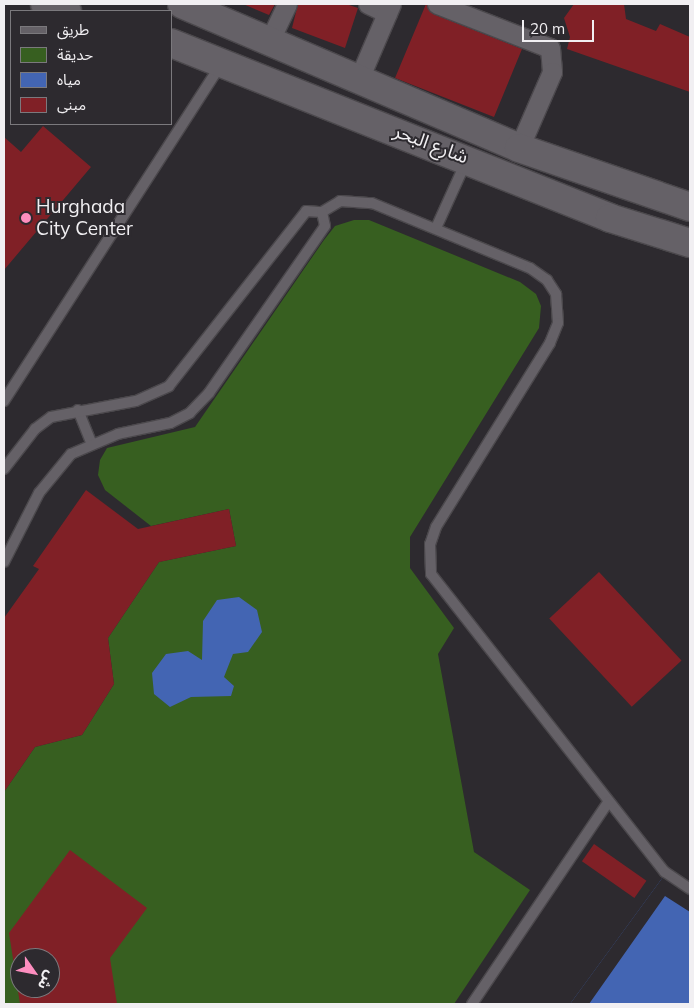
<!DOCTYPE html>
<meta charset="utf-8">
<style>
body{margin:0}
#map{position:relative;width:694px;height:1008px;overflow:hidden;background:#2d2a2f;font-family:Mulish,"Noto Sans Arabic",sans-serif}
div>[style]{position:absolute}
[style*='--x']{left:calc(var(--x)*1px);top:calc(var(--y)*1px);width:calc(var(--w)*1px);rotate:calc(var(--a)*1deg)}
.green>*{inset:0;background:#375f20}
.water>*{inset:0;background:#4365b3}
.pier>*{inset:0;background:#2d2a2f}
.building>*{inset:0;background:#802026;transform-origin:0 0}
.roads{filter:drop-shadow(1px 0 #4b484c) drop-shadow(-1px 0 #4b484c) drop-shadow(0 1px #4b484c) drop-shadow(0 -1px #4b484c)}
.lane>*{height:10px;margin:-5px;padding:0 5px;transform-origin:5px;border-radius:5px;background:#656167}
.street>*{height:19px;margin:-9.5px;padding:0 9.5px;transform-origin:9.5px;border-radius:9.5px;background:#656167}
.secondary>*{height:28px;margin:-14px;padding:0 14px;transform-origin:14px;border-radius:14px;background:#656167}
.dots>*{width:14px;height:14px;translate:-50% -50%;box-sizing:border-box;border:2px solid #2d2a2f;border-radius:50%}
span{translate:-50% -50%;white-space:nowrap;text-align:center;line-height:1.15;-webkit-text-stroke:4px #2d2a2f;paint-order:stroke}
.street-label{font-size:19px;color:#f1eff2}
.poi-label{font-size:19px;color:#f1eff2}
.left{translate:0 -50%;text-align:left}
.frame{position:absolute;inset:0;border:5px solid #f1eff2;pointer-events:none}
.legend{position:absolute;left:10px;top:10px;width:162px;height:115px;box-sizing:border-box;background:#2d2a2f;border:1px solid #7b797d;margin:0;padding:6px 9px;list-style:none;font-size:15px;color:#f1eff2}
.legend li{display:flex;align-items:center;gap:10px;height:25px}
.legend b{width:25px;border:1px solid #7b797d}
.north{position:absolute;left:10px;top:948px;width:50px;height:50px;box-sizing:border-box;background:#2d2a2f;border:1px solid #7b797d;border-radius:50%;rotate:123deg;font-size:14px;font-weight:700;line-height:20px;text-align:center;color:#f1eff2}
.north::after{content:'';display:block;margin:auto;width:18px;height:22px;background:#fd8ebf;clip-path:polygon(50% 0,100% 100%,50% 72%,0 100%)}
.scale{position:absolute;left:522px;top:20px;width:72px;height:22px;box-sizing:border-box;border:2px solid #f1eff2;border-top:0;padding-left:6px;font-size:15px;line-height:18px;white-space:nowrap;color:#f1eff2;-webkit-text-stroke:4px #2d2a2f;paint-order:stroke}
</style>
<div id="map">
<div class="green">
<i style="clip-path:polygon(evenodd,354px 220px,369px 220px,520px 282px,536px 294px,541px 306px,539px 328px,410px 537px,410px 568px,454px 628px,438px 654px,474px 852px,530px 890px,454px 1004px,4px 1004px,4px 792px,35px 747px,82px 735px,114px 684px,108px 638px,159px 562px,236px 546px,229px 509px,151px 526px,105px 490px,98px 475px,100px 460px,107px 448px,195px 427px,324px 240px,335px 226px,354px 220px,20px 958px,50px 958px,50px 988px,20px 988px,20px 958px)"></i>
</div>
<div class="water">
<i style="clip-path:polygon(239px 597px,257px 610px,262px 632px,248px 652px,233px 654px,224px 677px,234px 686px,231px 696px,191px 697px,170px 707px,154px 694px,152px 673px,166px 654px,188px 651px,202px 660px,203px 621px,217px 600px)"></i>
<i style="clip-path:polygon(663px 877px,690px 896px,690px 1004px,570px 1004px)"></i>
</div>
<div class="pier">
<i style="clip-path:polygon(663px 877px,690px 896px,690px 912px,665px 896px,589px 1004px,570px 1004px)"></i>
</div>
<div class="building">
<i style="clip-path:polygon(243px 4px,275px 4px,269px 15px)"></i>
<i style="clip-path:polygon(298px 4px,346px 4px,358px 8px,345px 48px,292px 28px)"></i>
<i style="clip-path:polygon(426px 4px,433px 14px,522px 49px,494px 117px,395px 78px)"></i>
<i style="clip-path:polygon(574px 4px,624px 4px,626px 19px,656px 31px,660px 24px,690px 37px,690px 92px,567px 49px,570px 37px,564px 18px)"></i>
<i style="clip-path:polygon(43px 126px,91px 167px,4px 270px,4px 137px,21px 152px)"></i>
<i style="clip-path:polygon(86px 490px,138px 529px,229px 509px,236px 546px,159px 562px,108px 638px,114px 684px,82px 735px,35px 747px,4px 792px,4px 618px,39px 569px,33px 566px)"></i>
<i style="left:599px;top:572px;width:121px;height:68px;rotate:47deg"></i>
<i style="left:594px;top:844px;width:64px;height:21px;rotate:35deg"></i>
<i style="clip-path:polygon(evenodd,70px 850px,147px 908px,110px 958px,117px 1004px,20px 1004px,9px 933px,70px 850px,20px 958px,50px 958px,50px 988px,20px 988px,20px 958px)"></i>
</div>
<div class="roads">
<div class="lane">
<i style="--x:322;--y:212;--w:21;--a:-31"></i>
<i style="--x:340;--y:201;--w:32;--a:4"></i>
<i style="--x:372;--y:203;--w:171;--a:22.4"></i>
<i style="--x:530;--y:268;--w:21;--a:35"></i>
<i style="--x:547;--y:280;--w:17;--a:57"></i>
<i style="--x:556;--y:294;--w:29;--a:86"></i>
<i style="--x:558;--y:323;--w:22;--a:112"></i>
<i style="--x:550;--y:343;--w:216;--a:121.8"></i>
<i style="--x:436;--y:527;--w:18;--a:109"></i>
<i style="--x:430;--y:544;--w:30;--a:88"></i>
<i style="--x:431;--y:574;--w:379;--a:51.9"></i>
<i style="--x:665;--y:872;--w:30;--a:34"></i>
<i style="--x:436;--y:228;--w:72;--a:-65.6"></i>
<i style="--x:4;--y:401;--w:401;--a:-57.2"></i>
<i style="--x:78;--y:410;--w:35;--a:68"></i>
<i style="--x:4;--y:469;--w:51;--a:-52.2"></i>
<i style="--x:35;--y:429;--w:20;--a:-37"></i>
<i style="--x:51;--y:417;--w:86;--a:-10.7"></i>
<i style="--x:136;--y:401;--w:36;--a:-24"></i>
<i style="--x:169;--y:386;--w:222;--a:-51.9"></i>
<i style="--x:306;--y:211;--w:16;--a:4"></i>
<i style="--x:322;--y:212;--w:14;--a:78"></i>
<i style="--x:325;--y:226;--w:203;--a:124.8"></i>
<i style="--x:209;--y:393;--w:28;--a:134"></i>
<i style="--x:190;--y:413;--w:22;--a:153"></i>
<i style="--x:170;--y:423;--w:53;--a:168.1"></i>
<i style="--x:118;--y:434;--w:51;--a:156.9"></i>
<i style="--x:71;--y:454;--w:50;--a:129.4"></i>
<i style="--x:39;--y:493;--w:77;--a:116.9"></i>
<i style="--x:472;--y:1004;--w:244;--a:-56"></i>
</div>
<div class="street">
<i style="--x:368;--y:4;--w:21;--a:25"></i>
<i style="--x:437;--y:4;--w:121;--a:21.3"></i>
<i style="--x:550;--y:48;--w:24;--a:85"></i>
<i style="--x:552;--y:72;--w:83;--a:113.5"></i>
<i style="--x:268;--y:44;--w:44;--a:-64.6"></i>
<i style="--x:358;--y:81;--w:84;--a:-66.8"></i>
</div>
<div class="secondary">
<i style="--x:45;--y:4;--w:23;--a:18"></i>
<i style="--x:182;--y:4;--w:366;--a:23.1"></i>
<i style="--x:519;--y:148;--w:181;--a:19"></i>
<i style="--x:171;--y:43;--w:473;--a:21.7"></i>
<i style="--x:610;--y:218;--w:84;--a:17.4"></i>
</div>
</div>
<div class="dots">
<i style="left:26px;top:218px;background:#fd8ebf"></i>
</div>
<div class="street-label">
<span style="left:431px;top:144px;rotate:21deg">شارع البحر</span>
</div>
<div class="poi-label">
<span class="left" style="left:36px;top:218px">Hurghada<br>City Center</span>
</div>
<div class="frame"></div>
<ul class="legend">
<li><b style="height:6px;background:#656167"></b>طريق</li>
<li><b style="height:14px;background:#375f20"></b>حديقة</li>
<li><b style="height:14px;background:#4365b3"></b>مياه</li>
<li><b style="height:14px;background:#802026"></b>مبنى</li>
</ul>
<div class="north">ش</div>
<div class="scale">20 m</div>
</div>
